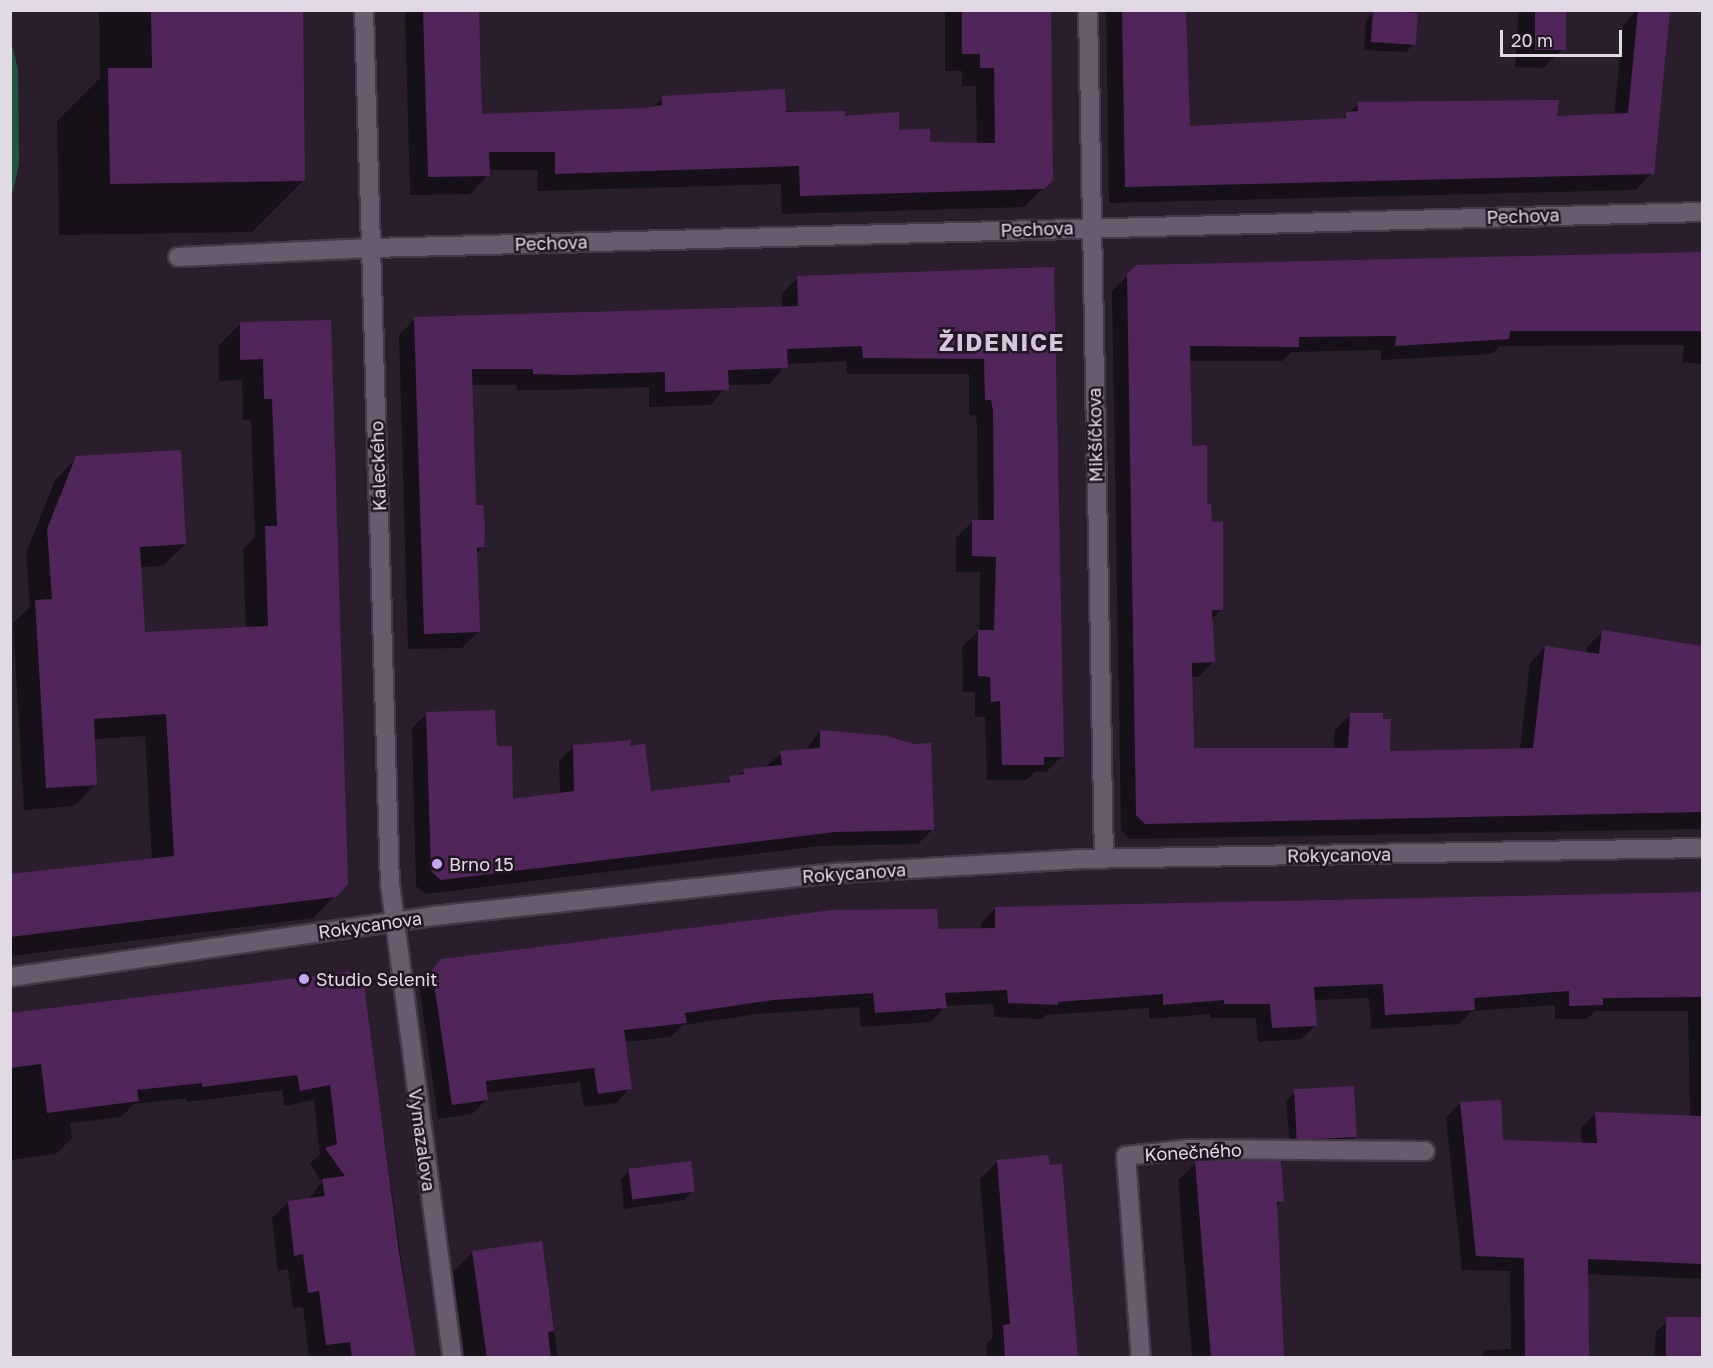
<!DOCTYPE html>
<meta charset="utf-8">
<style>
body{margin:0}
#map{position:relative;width:1713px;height:1368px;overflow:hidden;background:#2a1e2d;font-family:"Golos Text",sans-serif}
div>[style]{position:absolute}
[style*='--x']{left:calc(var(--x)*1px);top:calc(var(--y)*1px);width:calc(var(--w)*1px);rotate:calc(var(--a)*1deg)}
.green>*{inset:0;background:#205640}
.shadow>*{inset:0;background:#0007}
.building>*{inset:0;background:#50265a;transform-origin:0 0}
.roads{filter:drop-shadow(2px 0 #443a46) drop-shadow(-2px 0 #443a46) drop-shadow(0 2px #443a46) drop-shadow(0 -2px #443a46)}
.lane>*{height:18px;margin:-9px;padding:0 9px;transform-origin:9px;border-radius:9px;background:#695b6d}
.street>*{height:18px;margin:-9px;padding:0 9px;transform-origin:9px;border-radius:9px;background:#695b6d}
.dots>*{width:16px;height:16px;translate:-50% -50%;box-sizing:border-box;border:3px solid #211523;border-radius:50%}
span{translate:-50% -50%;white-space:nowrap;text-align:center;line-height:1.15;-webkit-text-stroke:5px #211523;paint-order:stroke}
.street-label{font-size:18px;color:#e1d9e3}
.poi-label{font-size:18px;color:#e1d9e3}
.left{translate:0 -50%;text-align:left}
.district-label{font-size:24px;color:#d6c6da;font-weight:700;letter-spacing:1.5px}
.frame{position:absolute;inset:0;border:12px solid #e1d9e3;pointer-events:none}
.scale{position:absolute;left:1500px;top:30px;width:122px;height:27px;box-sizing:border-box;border:3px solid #e1d9e3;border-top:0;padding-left:8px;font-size:18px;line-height:21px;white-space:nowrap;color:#e1d9e3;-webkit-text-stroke:4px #211523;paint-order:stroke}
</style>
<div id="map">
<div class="green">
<i style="clip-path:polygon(11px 42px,18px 69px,19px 164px,11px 199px)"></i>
</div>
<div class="shadow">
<i style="clip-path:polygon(99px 10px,300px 10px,304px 180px,252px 232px,59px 235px,57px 121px,100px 78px)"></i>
<i style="clip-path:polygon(405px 10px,478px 10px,481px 116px,652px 108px,663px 98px,844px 117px,929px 143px,977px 144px,976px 86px,962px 86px,962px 71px,945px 71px,945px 12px,1049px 10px,1043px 188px,1024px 207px,782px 214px,781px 184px,537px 191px,538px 170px,488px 170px,488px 175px,470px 194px,410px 195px)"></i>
<i style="clip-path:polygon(1106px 10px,1186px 10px,1188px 128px,1341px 120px,1358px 104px,1556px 118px,1614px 116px,1623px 25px,1637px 10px,1659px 10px,1652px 173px,1636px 190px,1109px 203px)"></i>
<i style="clip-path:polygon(1519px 10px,1564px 10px,1561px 51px,1543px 68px,1515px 67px)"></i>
<i style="clip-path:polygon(1374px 12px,1414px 44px,1406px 52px,1364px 50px,1366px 20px)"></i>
<i style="clip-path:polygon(1702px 254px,1702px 364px,1682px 362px,1684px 345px,1500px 346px,1492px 354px,1381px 360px,1381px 350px,1292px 352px,1282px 361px,1189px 361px,1191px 448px,1206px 505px,1221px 610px,1211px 620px,1214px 661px,1198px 677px,1191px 677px,1193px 750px,1334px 749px,1335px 730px,1351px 715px,1388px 752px,1520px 750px,1530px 663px,1545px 647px,1586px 653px,1587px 647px,1602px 632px,1668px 734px,1702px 739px,1702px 829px,1130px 839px,1121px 830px,1112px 291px,1137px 266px)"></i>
<i style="clip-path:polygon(1052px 269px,1062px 756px,1046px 772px,1035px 772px,1026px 780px,987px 780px,985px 717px,975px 717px,975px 692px,963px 692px,962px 647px,979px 631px,980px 572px,956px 572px,956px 538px,973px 521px,978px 522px,977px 428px,976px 416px,969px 415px,969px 374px,847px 374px,846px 361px,786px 364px,770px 384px,727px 385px,711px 405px,649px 407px,649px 387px,552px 390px,517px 390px,517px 385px,471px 385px,475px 507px,483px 547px,476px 554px,478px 632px,462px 648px,408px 649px,399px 335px,415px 319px,782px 308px,782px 294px,798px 277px)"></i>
<i style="clip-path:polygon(329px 321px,335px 896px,313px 918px,10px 956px,10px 876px,152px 860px,145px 736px,94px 739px,96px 784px,74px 806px,24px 810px,13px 623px,30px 607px,26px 553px,55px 480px,77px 458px,185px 544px,163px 566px,140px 567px,144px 633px,246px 628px,243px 549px,255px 537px,251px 420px,243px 420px,242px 380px,219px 381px,218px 346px,240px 324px)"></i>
<i style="clip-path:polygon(427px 713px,495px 748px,511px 801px,560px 795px,559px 761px,574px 746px,629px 748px,650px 792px,722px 785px,744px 771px,765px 768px,781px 753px,805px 751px,820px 731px,933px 829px,918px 844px,819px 846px,426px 894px,416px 886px,412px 728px)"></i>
<i style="clip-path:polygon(1702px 894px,1702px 1279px,1587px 1274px,1587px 1358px,1479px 1358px,1486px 1350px,1511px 1349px,1510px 1271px,1462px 1270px,1446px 1118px,1460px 1103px,1501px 1141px,1582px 1144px,1581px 1128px,1596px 1113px,1690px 1117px,1688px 1011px,1595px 1011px,1587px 1019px,1555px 1019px,1555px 1005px,1472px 1011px,1459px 1024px,1371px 1029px,1369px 998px,1314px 1000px,1316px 1025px,1301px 1039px,1258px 1042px,1256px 1018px,1210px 1018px,1210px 1014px,1149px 1019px,1149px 1008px,1046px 1015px,1042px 1019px,994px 1017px,993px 1004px,945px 1006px,931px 1022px,861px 1027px,859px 1007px,757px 1014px,683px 1025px,671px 1037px,624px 1042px,630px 1088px,616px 1103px,584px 1107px,580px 1082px,486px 1093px,487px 1099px,472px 1114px,438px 1119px,419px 985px,442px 961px,981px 930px,981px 923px,995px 909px)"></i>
<i style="clip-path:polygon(361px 972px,415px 1358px,309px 1358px,303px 1307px,293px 1308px,288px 1269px,278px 1271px,272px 1218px,288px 1202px,308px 1200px,322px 1182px,310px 1164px,320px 1154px,314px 1100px,284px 1106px,282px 1090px,187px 1102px,186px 1098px,134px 1104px,121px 1117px,70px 1123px,72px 1138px,56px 1154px,10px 1160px,10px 1015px)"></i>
<i style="clip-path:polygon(1295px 1092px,1356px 1136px,1347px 1145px,1290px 1146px,1286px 1101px)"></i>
<i style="clip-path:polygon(998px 1161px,1077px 1358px,987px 1358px,986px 1344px,993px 1337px,980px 1179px)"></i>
<i style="clip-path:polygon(1196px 1163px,1282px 1201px,1276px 1207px,1282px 1358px,1192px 1358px,1178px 1180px)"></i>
<i style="clip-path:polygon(629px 1171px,693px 1191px,684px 1200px,624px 1209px,621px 1179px)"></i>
<i style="clip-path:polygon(541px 1243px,558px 1358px,465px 1358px,453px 1272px,472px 1253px)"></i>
<i style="clip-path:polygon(1702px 1319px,1702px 1358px,1654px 1358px,1656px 1332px,1667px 1321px)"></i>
</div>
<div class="building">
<i style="clip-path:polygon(151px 10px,303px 10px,305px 181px,110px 184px,108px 68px,152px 68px)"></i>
<i style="clip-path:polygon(423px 10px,479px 10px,482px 114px,644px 108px,662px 105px,662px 96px,785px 89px,786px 112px,845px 111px,845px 116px,899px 112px,899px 130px,930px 129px,930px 142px,995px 143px,994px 68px,980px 68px,980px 54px,962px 54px,962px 10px,1051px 10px,1053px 180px,1044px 189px,800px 196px,799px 166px,555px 174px,555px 152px,489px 152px,490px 176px,428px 177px)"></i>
<i style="clip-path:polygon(1122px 10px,1186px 10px,1190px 126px,1346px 118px,1346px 112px,1358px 111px,1357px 102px,1559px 100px,1557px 116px,1628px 113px,1638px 10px,1670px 10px,1654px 174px,1125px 187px)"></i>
<i style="left:1373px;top:10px;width:45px;height:32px;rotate:4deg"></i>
<i style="left:1535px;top:10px;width:31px;height:40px"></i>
<i style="clip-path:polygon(1702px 252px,1702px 331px,1510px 331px,1509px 339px,1395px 346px,1396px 336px,1299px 337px,1299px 347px,1190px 346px,1192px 446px,1207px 445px,1207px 504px,1211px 503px,1212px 522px,1223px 522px,1223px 610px,1212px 610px,1215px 662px,1192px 663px,1194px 748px,1348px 748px,1350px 713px,1383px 713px,1383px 719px,1391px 719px,1390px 751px,1533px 748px,1545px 646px,1599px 654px,1602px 630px,1702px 646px,1702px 812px,1145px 824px,1136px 815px,1127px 274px,1137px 265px)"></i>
<i style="clip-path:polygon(1054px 267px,1064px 757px,1044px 757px,1044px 765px,1002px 765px,1000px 701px,991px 702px,990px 677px,978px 676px,978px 630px,994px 630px,996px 557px,972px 556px,972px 520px,994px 520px,993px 411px,991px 400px,985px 400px,984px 359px,863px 358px,862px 346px,787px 349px,788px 368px,728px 370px,729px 390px,665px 392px,665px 372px,569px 375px,533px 374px,533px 369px,472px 369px,476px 505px,483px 505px,485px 527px,484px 547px,477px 548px,480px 632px,424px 634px,414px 317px,798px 306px,797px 276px)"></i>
<i style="clip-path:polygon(331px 320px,348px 884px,336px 897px,10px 937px,10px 874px,174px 856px,166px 714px,94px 719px,97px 785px,46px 788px,35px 600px,52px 599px,47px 529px,76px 456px,181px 450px,186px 544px,140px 547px,145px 632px,268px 626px,265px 526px,277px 526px,272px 399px,264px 399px,263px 359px,240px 360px,240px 322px)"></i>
<i style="clip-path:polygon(495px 710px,497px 746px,512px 746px,513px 799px,574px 791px,573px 745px,631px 740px,630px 746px,645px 744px,651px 791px,730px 782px,729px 776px,744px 774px,743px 769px,782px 765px,780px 751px,820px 748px,820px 730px,888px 736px,913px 744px,931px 743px,934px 830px,835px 832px,441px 880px,431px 871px,426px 712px)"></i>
<i style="clip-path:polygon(1701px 892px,1702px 997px,1603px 998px,1603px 1005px,1569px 1006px,1569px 991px,1474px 998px,1475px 1010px,1385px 1015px,1383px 984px,1314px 987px,1317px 1026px,1272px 1028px,1270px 1004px,1224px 1004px,1224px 1000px,1163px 1005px,1163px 994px,1058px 1002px,1058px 1005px,1008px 1003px,1007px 990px,945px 993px,947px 1008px,875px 1013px,873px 993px,773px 1000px,685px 1013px,687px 1023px,624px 1030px,632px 1089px,598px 1094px,594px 1068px,486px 1081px,488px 1100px,452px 1105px,432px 970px,441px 959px,833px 910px,937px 909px,938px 929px,995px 928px,995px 907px)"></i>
<i style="clip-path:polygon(362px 970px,399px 1252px,416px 1358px,352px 1358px,350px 1342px,326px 1345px,319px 1291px,308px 1293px,303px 1254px,294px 1256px,288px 1201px,325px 1196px,322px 1179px,345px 1176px,325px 1148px,337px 1144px,330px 1085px,300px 1091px,297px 1075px,202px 1087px,202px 1083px,137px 1090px,139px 1101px,47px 1113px,41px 1064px,10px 1068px,10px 1013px)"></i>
<i style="left:1354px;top:1086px;width:51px;height:60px;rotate:87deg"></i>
<i style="clip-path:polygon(1501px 1100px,1503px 1140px,1597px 1143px,1595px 1112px,1702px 1116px,1702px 1264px,1588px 1259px,1589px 1358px,1525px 1358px,1524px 1258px,1476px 1256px,1460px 1102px)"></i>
<i style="clip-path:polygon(1048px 1155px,1050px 1165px,1062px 1164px,1078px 1358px,1005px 1358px,1003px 1325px,1010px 1324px,997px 1160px)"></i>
<i style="left:691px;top:1161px;width:31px;height:63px;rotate:83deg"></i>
<i style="clip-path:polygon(1195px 1161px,1281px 1161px,1284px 1202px,1277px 1202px,1284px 1358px,1211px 1358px)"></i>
<i style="clip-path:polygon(542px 1241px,554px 1331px,548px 1332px,551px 1358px,487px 1358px,472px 1251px)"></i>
<i style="left:1702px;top:1317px;width:41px;height:36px;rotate:90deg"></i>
</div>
<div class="roads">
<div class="lane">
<i style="--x:178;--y:257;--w:194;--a:-2.7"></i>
<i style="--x:1126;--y:1156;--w:62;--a:-6.4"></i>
<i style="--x:1188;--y:1149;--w:237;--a:0.5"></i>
</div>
<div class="street">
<i style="--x:364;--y:10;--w:874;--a:88.3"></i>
<i style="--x:390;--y:884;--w:478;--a:82.5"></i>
<i style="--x:1088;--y:10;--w:849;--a:88.92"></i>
<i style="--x:372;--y:248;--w:1330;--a:-1.55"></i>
<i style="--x:10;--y:977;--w:427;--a:-8.2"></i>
<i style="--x:433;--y:916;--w:407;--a:-6.1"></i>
<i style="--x:838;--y:873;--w:240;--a:-3.3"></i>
<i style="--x:1078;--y:859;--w:624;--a:-1.01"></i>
<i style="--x:1126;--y:1156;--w:203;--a:85.8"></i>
</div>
</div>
<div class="dots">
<i style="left:437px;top:864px;background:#c4a7f1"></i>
<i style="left:304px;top:979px;background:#c4a7f1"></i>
</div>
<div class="street-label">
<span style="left:1523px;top:216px;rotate:-2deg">Pechova</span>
<span style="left:1037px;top:229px;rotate:-2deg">Pechova</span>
<span style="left:551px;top:243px;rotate:-2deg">Pechova</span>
<span style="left:1095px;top:435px;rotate:-91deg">Mikšíčkova</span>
<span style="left:378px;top:466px;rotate:-92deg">Kaleckého</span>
<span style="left:1339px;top:855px;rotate:-1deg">Rokycanova</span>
<span style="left:854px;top:873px;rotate:-4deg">Rokycanova</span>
<span style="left:370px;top:925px;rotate:-8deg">Rokycanova</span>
<span style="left:422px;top:1140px;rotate:82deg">Vymazalova</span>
<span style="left:1193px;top:1152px;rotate:-3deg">Konečného</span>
</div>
<div class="poi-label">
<span class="left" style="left:449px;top:864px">Brno 15</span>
<span class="left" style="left:316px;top:979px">Studio Selenit</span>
</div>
<div class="district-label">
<span style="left:1002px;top:342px">ŽIDENICE</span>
</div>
<div class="frame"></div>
<div class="scale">20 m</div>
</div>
